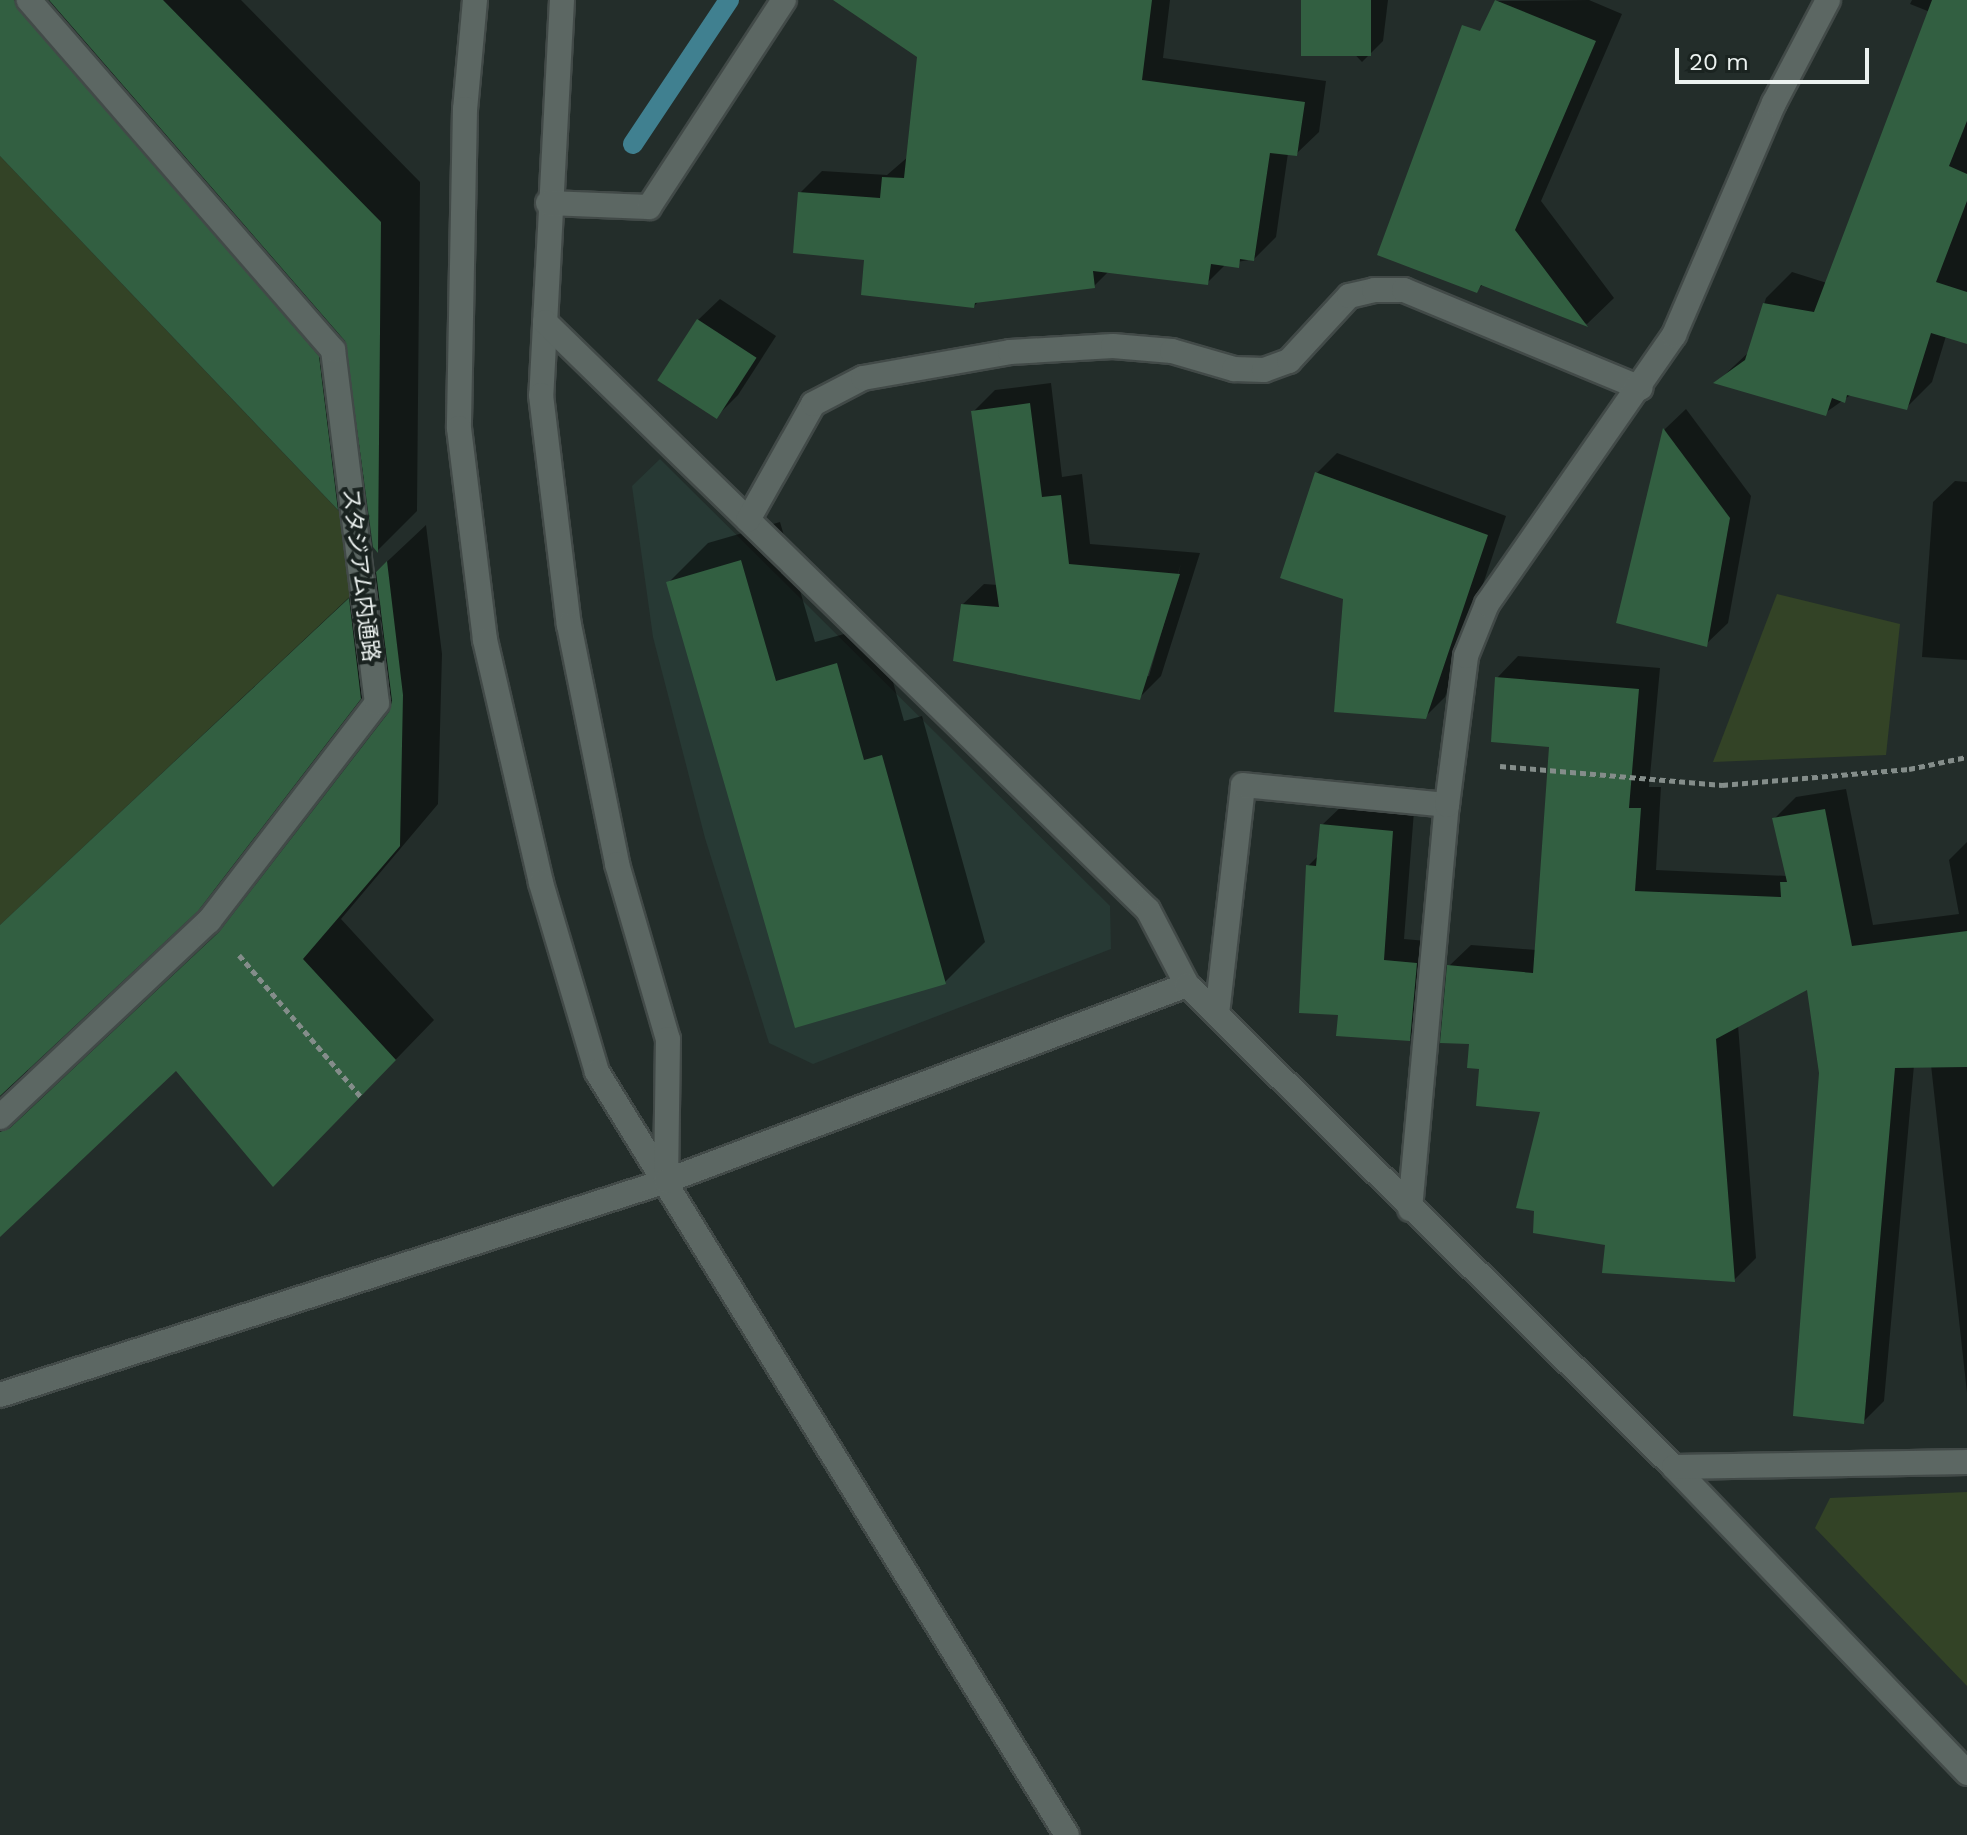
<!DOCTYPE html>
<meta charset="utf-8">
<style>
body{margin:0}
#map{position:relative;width:1967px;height:1835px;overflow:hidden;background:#232d2a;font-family:"Work Sans","Noto Sans JP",sans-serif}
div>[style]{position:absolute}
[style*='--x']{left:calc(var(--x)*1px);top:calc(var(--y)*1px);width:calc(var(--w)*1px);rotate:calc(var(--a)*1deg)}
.built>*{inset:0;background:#273934}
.green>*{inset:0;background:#334326}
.shadow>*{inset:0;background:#0007}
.stream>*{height:20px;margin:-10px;padding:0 10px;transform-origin:10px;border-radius:10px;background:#408090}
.building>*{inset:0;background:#325f41;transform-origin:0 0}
.path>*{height:5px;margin-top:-2.5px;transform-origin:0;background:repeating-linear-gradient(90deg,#848d8a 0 6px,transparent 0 10px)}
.roads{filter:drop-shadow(2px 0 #424a48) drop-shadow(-2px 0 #424a48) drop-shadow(0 2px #424a48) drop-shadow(0 -2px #424a48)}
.minor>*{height:24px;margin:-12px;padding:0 12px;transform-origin:12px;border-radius:12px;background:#5c6763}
span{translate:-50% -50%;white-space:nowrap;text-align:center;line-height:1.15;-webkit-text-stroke:8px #1a2320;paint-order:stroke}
.street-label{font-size:22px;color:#ecf2f0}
.scale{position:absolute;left:1675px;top:48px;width:194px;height:36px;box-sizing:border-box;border:4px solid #ecf2f0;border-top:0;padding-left:10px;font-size:24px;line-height:28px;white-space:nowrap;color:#ecf2f0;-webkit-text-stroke:6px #1a2320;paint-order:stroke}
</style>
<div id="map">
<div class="built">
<i style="clip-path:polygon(660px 459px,1110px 906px,1111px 949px,813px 1064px,769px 1043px,705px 838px,653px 637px,632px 486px)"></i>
</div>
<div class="green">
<i style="clip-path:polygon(0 156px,353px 526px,357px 590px,0 925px)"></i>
<i style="clip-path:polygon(1777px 594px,1900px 624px,1886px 755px,1713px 762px)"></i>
<i style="clip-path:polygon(1967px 1492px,1967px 1686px,1815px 1528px,1830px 1498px)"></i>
</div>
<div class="shadow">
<i style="clip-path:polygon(0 0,241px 0,420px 182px,417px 511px,378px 550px,366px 480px,338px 508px,0 153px)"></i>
<i style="clip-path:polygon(864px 0,1170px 0,1163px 58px,1326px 81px,1319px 132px,1296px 154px,1288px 153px,1276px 237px,1254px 259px,1226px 264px,1207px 283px,1109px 271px,1094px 286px,980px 300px,974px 306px,866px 258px,800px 193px,822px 171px,887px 175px,909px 156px,919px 56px)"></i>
<i style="clip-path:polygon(1303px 0,1388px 0,1383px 41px,1362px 62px)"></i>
<i style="clip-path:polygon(1589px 0,1622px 14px,1541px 201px,1614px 298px,1587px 324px,1483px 284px,1477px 291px,1497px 1px)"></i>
<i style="clip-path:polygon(1912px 0,1967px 0,1967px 342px,1946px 336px,1932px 382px,1906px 408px,1852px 394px,1825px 413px,1717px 382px,1750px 351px,1766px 298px,1792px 272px,1827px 283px,1930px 12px,1910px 4px)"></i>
<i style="clip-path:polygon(720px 299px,776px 336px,738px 395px,717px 416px,698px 320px)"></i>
<i style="clip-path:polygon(evenodd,1051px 383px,1062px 477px,1082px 474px,1090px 544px,1200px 553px,1161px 676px,1139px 698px,962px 605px,984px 584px,998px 585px,973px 412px,995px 390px,1051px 383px,1181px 564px,1149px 676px,1145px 676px,1181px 564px)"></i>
<i style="clip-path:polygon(1686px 409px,1751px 496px,1728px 623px,1706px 644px,1618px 622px,1665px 429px)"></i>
<i style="clip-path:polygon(1337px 453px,1506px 516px,1445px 697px,1425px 717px,1345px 597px,1317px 473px)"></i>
<i style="clip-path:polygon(1955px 481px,1967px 482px,1967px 660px,1922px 657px,1933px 502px)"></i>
<i style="clip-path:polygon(780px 522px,815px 642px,877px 625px,904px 721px,922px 716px,985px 942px,945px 982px,668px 583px,708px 543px)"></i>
<i style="clip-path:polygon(evenodd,426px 525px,442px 654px,438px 804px,341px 919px,434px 1020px,313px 1145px,176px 1068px,0 1234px,0 926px,426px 525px,388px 673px,391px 712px,228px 924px,52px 1089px,37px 1093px,27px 1087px,28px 1067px,237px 869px,388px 673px)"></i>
<i style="clip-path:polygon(1518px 656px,1660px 668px,1649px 787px,1661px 787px,1656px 870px,1787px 876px,1774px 819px,1796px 797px,1846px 789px,1873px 925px,1959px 914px,1949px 860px,1967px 842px,1967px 1393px,1931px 1065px,1914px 1065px,1884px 1401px,1863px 1422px,1809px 987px,1738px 1025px,1756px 1258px,1734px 1280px,1607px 1243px,1543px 1110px,1481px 1068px,1449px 966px,1471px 945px,1536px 950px,1551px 746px,1497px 678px)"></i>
<i style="clip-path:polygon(1344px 804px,1414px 811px,1404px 939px,1438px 942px,1431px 1017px,1410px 1039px,1340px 1013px,1308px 866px,1320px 854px,1322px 825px)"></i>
</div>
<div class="stream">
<i style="--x:633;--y:144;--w:173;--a:-56.3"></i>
</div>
<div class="building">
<i style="clip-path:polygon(0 0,14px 0,319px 356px,338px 510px,0 156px)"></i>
<i style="clip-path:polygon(49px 0,163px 0,381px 222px,378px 553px,373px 547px,345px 341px)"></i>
<i style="clip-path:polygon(833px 0,1152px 0,1142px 80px,1305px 102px,1297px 156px,1270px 153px,1254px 261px,1240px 259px,1239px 268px,1211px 264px,1208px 285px,1093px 271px,1095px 288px,975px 303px,974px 308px,861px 295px,864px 260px,793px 253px,798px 192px,880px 198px,882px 177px,904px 178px,917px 57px)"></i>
<i style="left:1301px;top:0;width:70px;height:56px"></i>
<i style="clip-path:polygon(1495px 0,1596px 41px,1515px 230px,1588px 327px,1481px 285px,1477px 293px,1377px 255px,1462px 25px,1480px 31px)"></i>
<i style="clip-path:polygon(1932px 0,1967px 0,1967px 121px,1949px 166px,1967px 174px,1967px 201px,1936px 282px,1967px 292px,1967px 344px,1931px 333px,1907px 410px,1847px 395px,1845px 403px,1832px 398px,1826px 416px,1713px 383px,1745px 360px,1763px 303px,1814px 312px)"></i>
<i style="left:697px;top:319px;width:71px;height:73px;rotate:33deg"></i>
<i style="clip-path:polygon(1030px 403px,1042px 497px,1061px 495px,1069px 564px,1180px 574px,1140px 700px,953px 661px,961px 604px,999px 607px,971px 411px)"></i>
<i style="clip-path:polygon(1663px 428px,1730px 518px,1707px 647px,1616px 623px)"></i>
<i style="clip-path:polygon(1315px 472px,1488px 535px,1426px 719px,1334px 712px,1343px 599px,1280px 578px)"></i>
<i style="clip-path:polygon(741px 560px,776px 681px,837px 663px,864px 760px,882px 755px,946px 984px,795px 1028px,666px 582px)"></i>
<i style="clip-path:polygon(387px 561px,403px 695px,400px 846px,303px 959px,396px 1060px,273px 1187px,176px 1071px,0 1237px,0 1132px,10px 1128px,219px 932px,389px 712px,392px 701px,376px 572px)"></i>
<i style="clip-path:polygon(349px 598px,361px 699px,198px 911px,0 1096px,0 925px)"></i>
<i style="clip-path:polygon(1495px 677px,1639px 689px,1629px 808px,1641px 808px,1635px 891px,1781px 897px,1780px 882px,1787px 882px,1772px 818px,1825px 809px,1852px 946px,1967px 931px,1967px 1067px,1895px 1068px,1864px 1424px,1793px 1416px,1819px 1073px,1807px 990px,1716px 1039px,1735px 1282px,1602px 1273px,1605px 1245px,1533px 1233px,1534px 1211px,1516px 1208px,1540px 1112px,1476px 1106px,1479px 1069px,1467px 1068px,1469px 1044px,1440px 1043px,1447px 965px,1533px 973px,1549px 747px,1491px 742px)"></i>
<i style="clip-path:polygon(1320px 824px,1393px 831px,1384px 960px,1417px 963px,1410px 1041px,1336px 1036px,1338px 1015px,1299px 1013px,1306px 865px,1316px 866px)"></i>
</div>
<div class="path">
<i style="--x:1500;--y:766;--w:223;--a:4.9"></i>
<i style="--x:1722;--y:785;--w:188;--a:-4.9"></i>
<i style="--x:1909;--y:769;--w:59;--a:-11.7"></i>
<i style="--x:239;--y:955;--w:187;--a:49.3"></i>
</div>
<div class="roads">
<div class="minor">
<i style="--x:475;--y:0;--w:109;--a:95.2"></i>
<i style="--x:465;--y:109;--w:319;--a:91.1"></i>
<i style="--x:459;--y:428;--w:214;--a:83"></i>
<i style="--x:485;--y:640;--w:249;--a:77"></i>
<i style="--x:541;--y:883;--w:197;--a:73.5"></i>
<i style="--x:597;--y:1072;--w:896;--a:58.37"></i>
<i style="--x:562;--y:0;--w:396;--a:93"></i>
<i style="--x:541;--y:395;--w:232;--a:83.1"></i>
<i style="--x:569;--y:625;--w:244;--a:78.6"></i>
<i style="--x:617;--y:864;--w:182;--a:73.8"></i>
<i style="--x:668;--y:1039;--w:142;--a:90.8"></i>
<i style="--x:548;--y:203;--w:101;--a:2.3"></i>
<i style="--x:649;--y:207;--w:247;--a:-56.9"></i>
<i style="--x:545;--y:322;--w:842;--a:44.28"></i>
<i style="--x:1148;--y:910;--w:85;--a:62.5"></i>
<i style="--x:748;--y:520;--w:133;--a:-60.7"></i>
<i style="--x:813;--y:404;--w:56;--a:-27.5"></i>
<i style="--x:863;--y:378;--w:149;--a:-10"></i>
<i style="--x:1010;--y:352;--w:103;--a:-3.3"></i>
<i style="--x:1113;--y:346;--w:59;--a:4.8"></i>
<i style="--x:1172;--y:351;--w:65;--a:16.2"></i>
<i style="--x:1234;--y:369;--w:30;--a:2"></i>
<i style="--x:1264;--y:370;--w:27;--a:-20"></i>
<i style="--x:1289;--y:361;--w:88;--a:-47.3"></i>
<i style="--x:1349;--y:296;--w:26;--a:-13"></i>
<i style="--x:1374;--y:290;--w:30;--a:0"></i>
<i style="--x:1404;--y:290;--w:256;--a:22.5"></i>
<i style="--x:1217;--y:1014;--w:230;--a:-83.5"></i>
<i style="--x:1243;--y:785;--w:205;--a:5.6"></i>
<i style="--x:0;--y:1117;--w:287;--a:-43.2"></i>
<i style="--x:209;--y:921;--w:275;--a:-52.4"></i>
<i style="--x:377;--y:703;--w:356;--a:-97.1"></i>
<i style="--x:333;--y:350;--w:464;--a:-131"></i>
<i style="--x:1410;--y:1209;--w:406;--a:-84.8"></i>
<i style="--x:1447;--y:805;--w:150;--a:-82.7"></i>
<i style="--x:1466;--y:656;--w:56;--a:-68"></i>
<i style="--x:1487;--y:604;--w:328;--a:-55.2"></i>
<i style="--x:1674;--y:335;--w:253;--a:-66.7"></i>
<i style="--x:1774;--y:103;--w:116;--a:-62.3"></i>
<i style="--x:0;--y:1395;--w:700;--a:-17.81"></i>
<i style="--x:666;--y:1181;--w:557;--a:-20.62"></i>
<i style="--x:1187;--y:985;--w:685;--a:44.7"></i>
<i style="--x:1674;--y:1467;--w:424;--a:46.2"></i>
<i style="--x:1674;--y:1467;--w:293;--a:-1"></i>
</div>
</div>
<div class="street-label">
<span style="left:361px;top:575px;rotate:83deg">スタジアム内通路</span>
</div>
<div class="scale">20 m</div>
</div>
